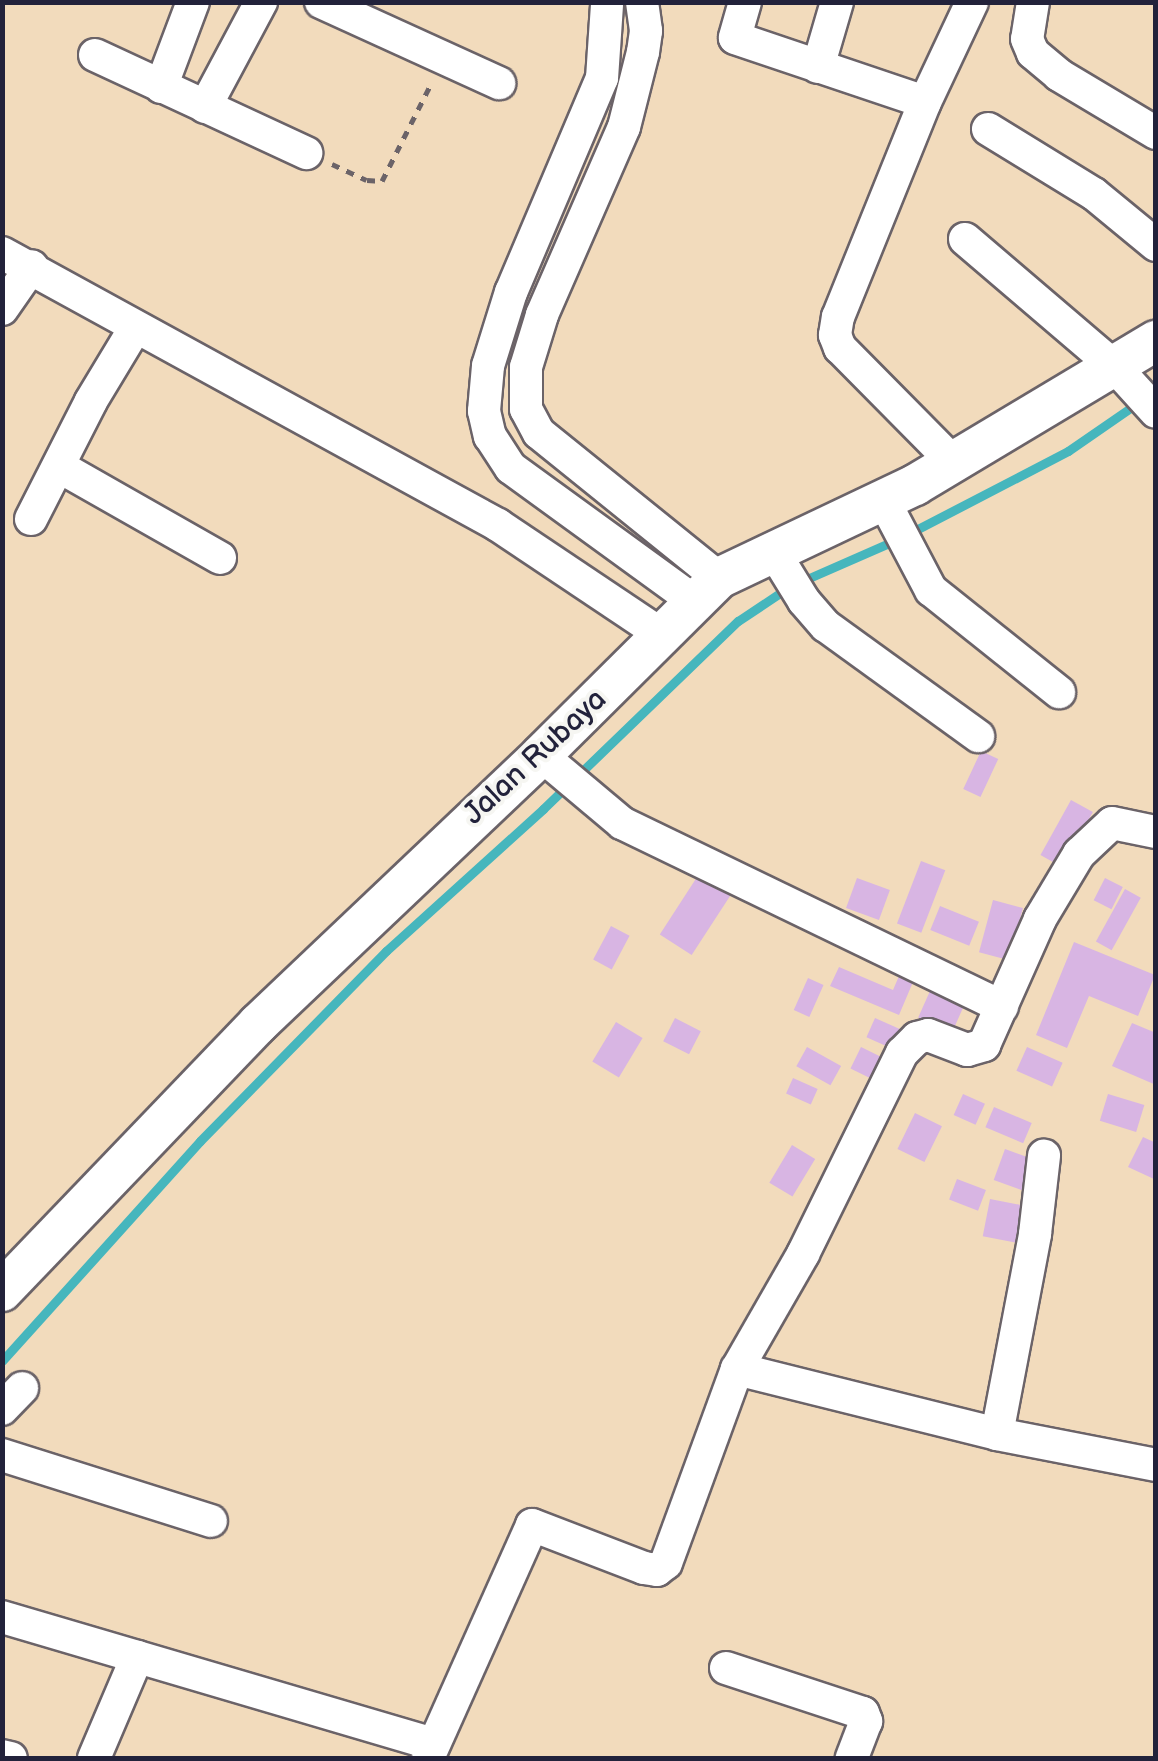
<!DOCTYPE html>
<style>
body{margin:0}
#map{position:relative;width:1158px;height:1761px;overflow:hidden;background:#f2dbbc;font-family:"Balsamiq Sans",sans-serif}
div>[style]{position:absolute}
[style*='--x']{left:calc(var(--x)*1px);top:calc(var(--y)*1px);width:calc(var(--w)*1px);rotate:calc(var(--a)*1deg)}
.stream>*{height:9px;margin:-4.5px;padding:0 4.5px;transform-origin:4.5px;border-radius:4.5px;background:#46b6bd}
.building>*{inset:0;background:#d8b5e3;transform-origin:0 0}
.path>*{height:5px;margin-top:-2.5px;transform-origin:0;background:repeating-linear-gradient(90deg,#6b6368 0 8px,transparent 0 16px)}
.roads{filter:drop-shadow(2px 0 #6b6368) drop-shadow(-2px 0 #6b6368) drop-shadow(0 2px #6b6368) drop-shadow(0 -2px #6b6368)}
.minor>*{height:32px;margin:-16px;padding:0 16px;transform-origin:16px;border-radius:16px;background:#fff}
.tertiary>*{height:40px;margin:-20px;padding:0 20px;transform-origin:20px;border-radius:20px;background:#fff}
span{translate:-50% -50%;white-space:nowrap;text-align:center;line-height:1.15;-webkit-text-stroke:8px #f6f6f2;paint-order:stroke}
.street-label{font-size:30px;color:#22223b}
.frame{position:absolute;inset:0;border:5px solid #22223b;pointer-events:none}
</style>
<div id="map">
<div class="stream">
<i style="--x:910;--y:533;--w:178;--a:-27.4"></i>
<i style="--x:1068;--y:451;--w:86;--a:-34.6"></i>
<i style="--x:800;--y:582;--w:105;--a:-23.6"></i>
<i style="--x:2;--y:1361;--w:296;--a:-48"></i>
<i style="--x:200;--y:1141;--w:266;--a:-45.6"></i>
<i style="--x:386;--y:951;--w:212;--a:-42.1"></i>
<i style="--x:543;--y:809;--w:271;--a:-44"></i>
<i style="--x:738;--y:621;--w:58;--a:-33.7"></i>
</div>
<div class="building">
<i style="left:981px;top:751px;width:19px;height:42px;rotate:25deg"></i>
<i style="left:1071px;top:800px;width:25px;height:63px;rotate:29deg"></i>
<i style="left:921px;top:861px;width:26px;height:67px;rotate:21deg"></i>
<i style="left:699px;top:874px;width:38px;height:72px;rotate:33deg"></i>
<i style="left:857px;top:878px;width:35px;height:32px;rotate:20deg"></i>
<i style="left:1105px;top:878px;width:20px;height:25px;rotate:27deg"></i>
<i style="left:1125px;top:889px;width:18px;height:60px;rotate:29deg"></i>
<i style="left:993px;top:900px;width:31px;height:54px;rotate:15deg"></i>
<i style="left:940px;top:906px;width:42px;height:26px;rotate:22deg"></i>
<i style="left:611px;top:926px;width:21px;height:38px;rotate:28deg"></i>
<i style="clip-path:polygon(1074px 942px,1155px 975px,1138px 1016px,1089px 996px,1067px 1048px,1036px 1035px)"></i>
<i style="clip-path:polygon(839px 967px,893px 990px,899px 976px,913px 982px,899px 1015px,830px 986px)"></i>
<i style="left:808px;top:978px;width:17px;height:35px;rotate:24deg"></i>
<i style="left:930px;top:991px;width:37px;height:29px;rotate:24deg"></i>
<i style="left:675px;top:1018px;width:29px;height:26px;rotate:27deg"></i>
<i style="left:875px;top:1018px;width:32px;height:21px;rotate:24deg"></i>
<i style="left:616px;top:1022px;width:31px;height:46px;rotate:31deg"></i>
<i style="clip-path:polygon(1132px 1023px,1156px 1033px,1156px 1085px,1112px 1066px)"></i>
<i style="left:807px;top:1047px;width:39px;height:22px;rotate:29deg"></i>
<i style="left:861px;top:1047px;width:30px;height:24px;rotate:26deg"></i>
<i style="left:1027px;top:1047px;width:39px;height:26px;rotate:24deg"></i>
<i style="left:793px;top:1078px;width:27px;height:17px;rotate:24deg"></i>
<i style="left:963px;top:1094px;width:24px;height:23px;rotate:24deg"></i>
<i style="left:1108px;top:1094px;width:38px;height:28px;rotate:17deg"></i>
<i style="left:994px;top:1107px;width:41px;height:22px;rotate:23deg"></i>
<i style="left:915px;top:1113px;width:30px;height:40px;rotate:26deg"></i>
<i style="clip-path:polygon(1143px 1137px,1156px 1143px,1154px 1179px,1128px 1167px)"></i>
<i style="left:792px;top:1145px;width:27px;height:44px;rotate:31deg"></i>
<i style="left:1005px;top:1149px;width:35px;height:33px;rotate:20deg"></i>
<i style="left:957px;top:1179px;width:31px;height:22px;rotate:21deg"></i>
<i style="left:990px;top:1199px;width:33px;height:38px;rotate:11deg"></i>
</div>
<div class="path">
<i style="--x:332;--y:164;--w:38;--a:25"></i>
<i style="--x:367;--y:180;--w:15;--a:4"></i>
<i style="--x:382;--y:181;--w:109;--a:-63.2"></i>
</div>
<div class="roads">
<div class="minor">
<i style="--x:321;--y:2;--w:196;--a:24.5"></i>
<i style="--x:642;--y:2;--w:29;--a:82"></i>
<i style="--x:646;--y:31;--w:21;--a:98"></i>
<i style="--x:643;--y:52;--w:77;--a:104.2"></i>
<i style="--x:624;--y:127;--w:205;--a:113.6"></i>
<i style="--x:542;--y:315;--w:54;--a:107.1"></i>
<i style="--x:526;--y:367;--w:42;--a:90"></i>
<i style="--x:526;--y:409;--w:27;--a:62"></i>
<i style="--x:539;--y:433;--w:231;--a:38.9"></i>
<i style="--x:745;--y:2;--w:37;--a:106"></i>
<i style="--x:735;--y:38;--w:200;--a:18.6"></i>
<i style="--x:1033;--y:2;--w:37;--a:99"></i>
<i style="--x:1027;--y:39;--w:15;--a:67"></i>
<i style="--x:1033;--y:53;--w:34;--a:40"></i>
<i style="--x:1059;--y:75;--w:113;--a:30.9"></i>
<i style="--x:607;--y:5;--w:73;--a:93.9"></i>
<i style="--x:602;--y:78;--w:233;--a:113"></i>
<i style="--x:511;--y:292;--w:77;--a:107.3"></i>
<i style="--x:488;--y:366;--w:45;--a:95.1"></i>
<i style="--x:484;--y:411;--w:26;--a:77"></i>
<i style="--x:490;--y:436;--w:38;--a:57"></i>
<i style="--x:511;--y:468;--w:225;--a:36"></i>
<i style="--x:95;--y:55;--w:233;--a:24.9"></i>
<i style="--x:818;--y:67;--w:68;--a:-73.7"></i>
<i style="--x:161;--y:87;--w:91;--a:-69.4"></i>
<i style="--x:205;--y:107;--w:119;--a:-61.9"></i>
<i style="--x:988;--y:129;--w:124;--a:31.5"></i>
<i style="--x:1094;--y:194;--w:80;--a:39.4"></i>
<i style="--x:965;--y:239;--w:199;--a:40.5"></i>
<i style="--x:1116;--y:368;--w:59;--a:47.7"></i>
<i style="--x:2;--y:253;--w:566;--a:28.74"></i>
<i style="--x:498;--y:525;--w:196;--a:33.8"></i>
<i style="--x:2;--y:309;--w:52;--a:-55.1"></i>
<i style="--x:954;--y:463;--w:162;--a:-134.7"></i>
<i style="--x:840;--y:348;--w:14;--a:-111"></i>
<i style="--x:835;--y:335;--w:18;--a:-81"></i>
<i style="--x:838;--y:317;--w:232;--a:-68"></i>
<i style="--x:925;--y:102;--w:110;--a:-64.8"></i>
<i style="--x:60;--y:467;--w:184;--a:29.6"></i>
<i style="--x:884;--y:501;--w:101;--a:62.2"></i>
<i style="--x:931;--y:590;--w:164;--a:38.6"></i>
<i style="--x:31;--y:519;--w:132;--a:-63"></i>
<i style="--x:91;--y:401;--w:85;--a:-58.9"></i>
<i style="--x:772;--y:549;--w:61;--a:58.4"></i>
<i style="--x:804;--y:601;--w:33;--a:49"></i>
<i style="--x:826;--y:626;--w:188;--a:35.9"></i>
<i style="--x:541;--y:755;--w:106;--a:40"></i>
<i style="--x:622;--y:823;--w:422;--a:25.8"></i>
<i style="--x:737;--y:1369;--w:268;--a:14"></i>
<i style="--x:997;--y:1434;--w:162;--a:11"></i>
<i style="--x:2;--y:1409;--w:29;--a:-46"></i>
<i style="--x:997;--y:1434;--w:204;--a:-79.2"></i>
<i style="--x:1035;--y:1234;--w:79;--a:-83.4"></i>
<i style="--x:2;--y:1455;--w:219;--a:17.5"></i>
<i style="--x:2;--y:1617;--w:450;--a:16.4"></i>
<i style="--x:726;--y:1668;--w:144;--a:18.2"></i>
<i style="--x:863;--y:1713;--w:9;--a:69"></i>
<i style="--x:866;--y:1721;--w:40;--a:111"></i>
<i style="--x:2;--y:1756;--w:9;--a:13"></i>
<i style="--x:94;--y:1758;--w:110;--a:-66.9"></i>
<i style="--x:428;--y:1758;--w:255;--a:-65.9"></i>
<i style="--x:532;--y:1525;--w:120;--a:21"></i>
<i style="--x:644;--y:1568;--w:13;--a:9"></i>
<i style="--x:657;--y:1570;--w:11;--a:-38"></i>
<i style="--x:666;--y:1563;--w:207;--a:-69.9"></i>
<i style="--x:737;--y:1369;--w:133;--a:-60.1"></i>
<i style="--x:803;--y:1254;--w:224;--a:-63.8"></i>
<i style="--x:902;--y:1053;--w:21;--a:-45"></i>
<i style="--x:917;--y:1038;--w:11;--a:-15"></i>
<i style="--x:928;--y:1035;--w:42;--a:21"></i>
<i style="--x:967;--y:1050;--w:18;--a:-16"></i>
<i style="--x:984;--y:1045;--w:138;--a:-66"></i>
<i style="--x:1040;--y:919;--w:76;--a:-59"></i>
<i style="--x:1079;--y:854;--w:45;--a:-43.2"></i>
<i style="--x:1112;--y:823;--w:45;--a:11.6"></i>
</div>
<div class="tertiary">
<i style="--x:2;--y:1291;--w:370;--a:-46.2"></i>
<i style="--x:258;--y:1024;--w:390;--a:-43.5"></i>
<i style="--x:541;--y:755;--w:251;--a:-44.8"></i>
<i style="--x:719;--y:578;--w:217;--a:-25.4"></i>
<i style="--x:915;--y:485;--w:281;--a:-30.9"></i>
</div>
</div>
<div class="street-label">
<span style="left:535px;top:757px;rotate:-43deg">Jalan Rubaya</span>
</div>
<div class="frame"></div>
</div>
